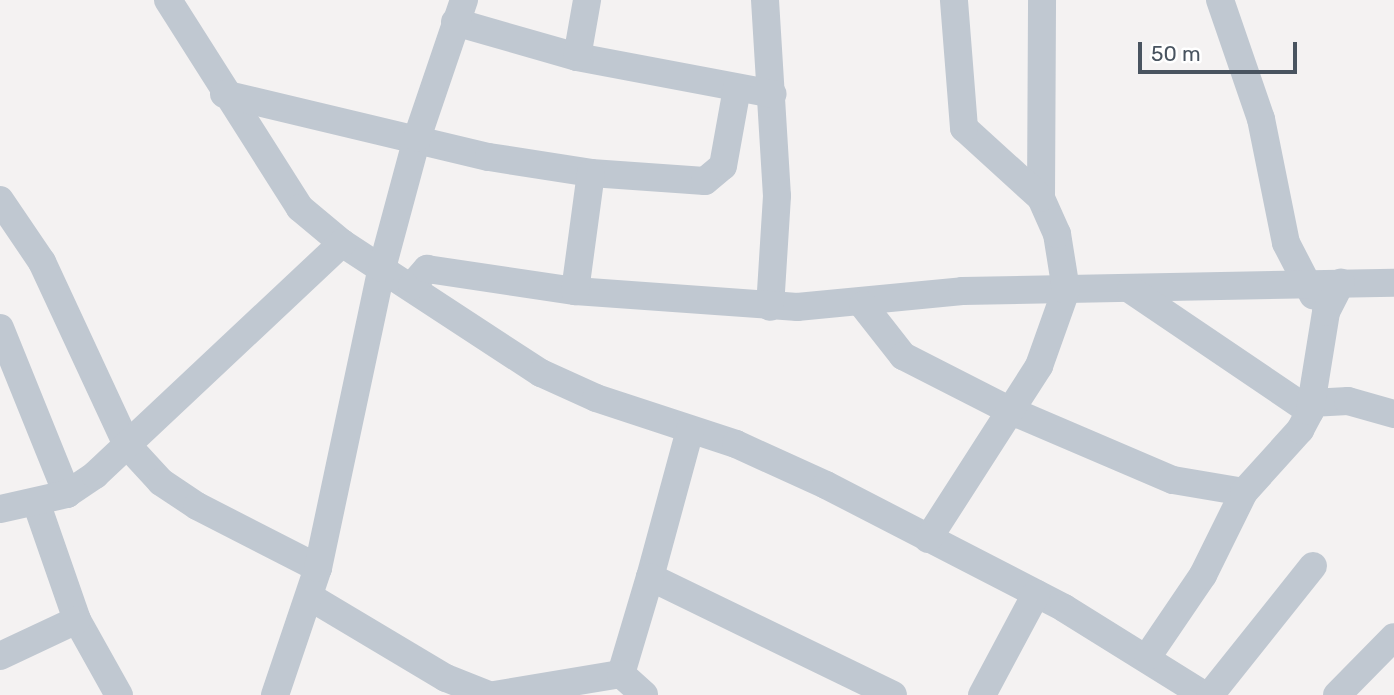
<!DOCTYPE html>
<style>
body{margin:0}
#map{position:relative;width:1394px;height:695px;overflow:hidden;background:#f4f2f2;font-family:Rubik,sans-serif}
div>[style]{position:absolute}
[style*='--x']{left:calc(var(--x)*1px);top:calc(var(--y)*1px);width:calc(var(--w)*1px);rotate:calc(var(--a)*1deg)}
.minor>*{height:28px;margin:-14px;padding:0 14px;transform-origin:14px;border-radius:14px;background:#c0c8d1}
span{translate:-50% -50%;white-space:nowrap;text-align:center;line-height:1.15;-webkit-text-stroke:5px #fff;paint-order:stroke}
.scale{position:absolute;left:1138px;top:42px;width:159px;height:32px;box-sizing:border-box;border:4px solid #495460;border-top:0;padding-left:9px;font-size:21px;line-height:24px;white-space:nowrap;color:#495460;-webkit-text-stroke:5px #fff;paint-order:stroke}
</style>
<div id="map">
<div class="minor">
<i style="--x:168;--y:0;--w:246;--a:57.6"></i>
<i style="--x:300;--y:208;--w:55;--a:39.8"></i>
<i style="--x:342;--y:243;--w:238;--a:33.2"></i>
<i style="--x:541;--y:373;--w:60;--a:24.4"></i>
<i style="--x:596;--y:398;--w:147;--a:18.2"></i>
<i style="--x:736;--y:444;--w:99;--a:24.5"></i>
<i style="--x:826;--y:485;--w:268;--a:27.3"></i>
<i style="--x:1064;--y:608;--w:165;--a:31.9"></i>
<i style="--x:765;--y:0;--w:196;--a:86.5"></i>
<i style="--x:777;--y:196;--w:111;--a:93.6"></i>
<i style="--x:1220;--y:0;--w:126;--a:71"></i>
<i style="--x:1261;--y:119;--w:126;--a:78.6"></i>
<i style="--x:1286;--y:243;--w:59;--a:62.6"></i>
<i style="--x:455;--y:22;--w:127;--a:16"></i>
<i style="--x:577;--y:57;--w:199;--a:10.7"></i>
<i style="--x:577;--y:57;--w:58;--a:-80"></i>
<i style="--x:224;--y:94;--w:272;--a:13.4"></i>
<i style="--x:489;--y:157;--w:103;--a:8.9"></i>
<i style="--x:591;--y:173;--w:114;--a:4"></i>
<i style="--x:705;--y:181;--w:23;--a:-40"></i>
<i style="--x:723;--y:166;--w:79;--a:-79.8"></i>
<i style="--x:1041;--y:198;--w:198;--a:-89.7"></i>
<i style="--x:0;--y:200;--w:75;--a:55.9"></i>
<i style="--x:42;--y:262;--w:202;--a:65.1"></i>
<i style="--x:127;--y:445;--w:50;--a:47.4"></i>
<i style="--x:161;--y:482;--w:43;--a:33.7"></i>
<i style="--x:197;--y:506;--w:136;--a:27.1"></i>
<i style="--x:412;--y:286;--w:23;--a:-49"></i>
<i style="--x:427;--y:269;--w:150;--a:8.5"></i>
<i style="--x:575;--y:291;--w:223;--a:4.1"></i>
<i style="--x:797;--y:307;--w:166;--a:-5.5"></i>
<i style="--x:962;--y:291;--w:432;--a:-1.1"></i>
<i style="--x:1131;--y:290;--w:216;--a:34.1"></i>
<i style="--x:575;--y:291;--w:119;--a:-82.3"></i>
<i style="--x:863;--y:305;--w:65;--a:51.9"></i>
<i style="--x:903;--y:356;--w:121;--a:27"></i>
<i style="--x:1011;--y:411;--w:176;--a:23.1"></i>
<i style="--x:1173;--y:480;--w:72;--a:9.6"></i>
<i style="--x:0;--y:328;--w:179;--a:68"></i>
<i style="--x:1311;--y:403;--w:37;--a:-3"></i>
<i style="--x:1348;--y:401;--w:48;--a:15.8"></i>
<i style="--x:690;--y:430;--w:152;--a:105.2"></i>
<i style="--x:650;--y:577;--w:270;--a:25.9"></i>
<i style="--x:36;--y:502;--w:125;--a:70.8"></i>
<i style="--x:77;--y:620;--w:86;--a:60.8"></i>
<i style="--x:0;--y:509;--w:69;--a:-12.6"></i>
<i style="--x:67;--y:494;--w:34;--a:-34"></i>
<i style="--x:95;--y:475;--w:339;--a:-43.2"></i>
<i style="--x:928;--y:539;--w:206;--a:-57.3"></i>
<i style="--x:1039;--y:366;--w:81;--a:-70.4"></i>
<i style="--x:1066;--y:290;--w:57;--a:-99.1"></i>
<i style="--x:1057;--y:234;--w:39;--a:-114"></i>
<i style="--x:1041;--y:198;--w:104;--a:-137.7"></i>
<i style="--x:964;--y:128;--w:128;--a:-94.5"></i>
<i style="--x:310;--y:597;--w:158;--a:30.8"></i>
<i style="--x:446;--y:678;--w:46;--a:21.6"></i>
<i style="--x:0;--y:656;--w:85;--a:-25.1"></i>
<i style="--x:1148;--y:656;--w:98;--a:-55.8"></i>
<i style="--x:1203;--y:575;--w:93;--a:-63.7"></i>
<i style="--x:1244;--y:492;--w:84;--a:-47.9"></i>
<i style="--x:1300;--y:430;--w:21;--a:-62"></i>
<i style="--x:1310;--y:411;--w:100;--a:-80.8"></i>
<i style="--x:1326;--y:312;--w:33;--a:-63"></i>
<i style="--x:621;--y:674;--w:101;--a:-73.4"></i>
<i style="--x:275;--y:695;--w:134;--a:-71.3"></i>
<i style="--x:318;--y:568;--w:307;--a:-78"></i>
<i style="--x:382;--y:268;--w:135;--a:-74.9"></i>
<i style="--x:417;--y:138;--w:146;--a:-71.2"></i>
<i style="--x:494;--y:695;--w:129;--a:-9.4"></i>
<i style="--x:621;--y:674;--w:31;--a:42"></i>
<i style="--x:982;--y:695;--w:115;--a:-61.9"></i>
<i style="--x:1210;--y:695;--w:165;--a:-51.4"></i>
<i style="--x:1337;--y:695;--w:81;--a:-45.5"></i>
</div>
<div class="scale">50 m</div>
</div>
